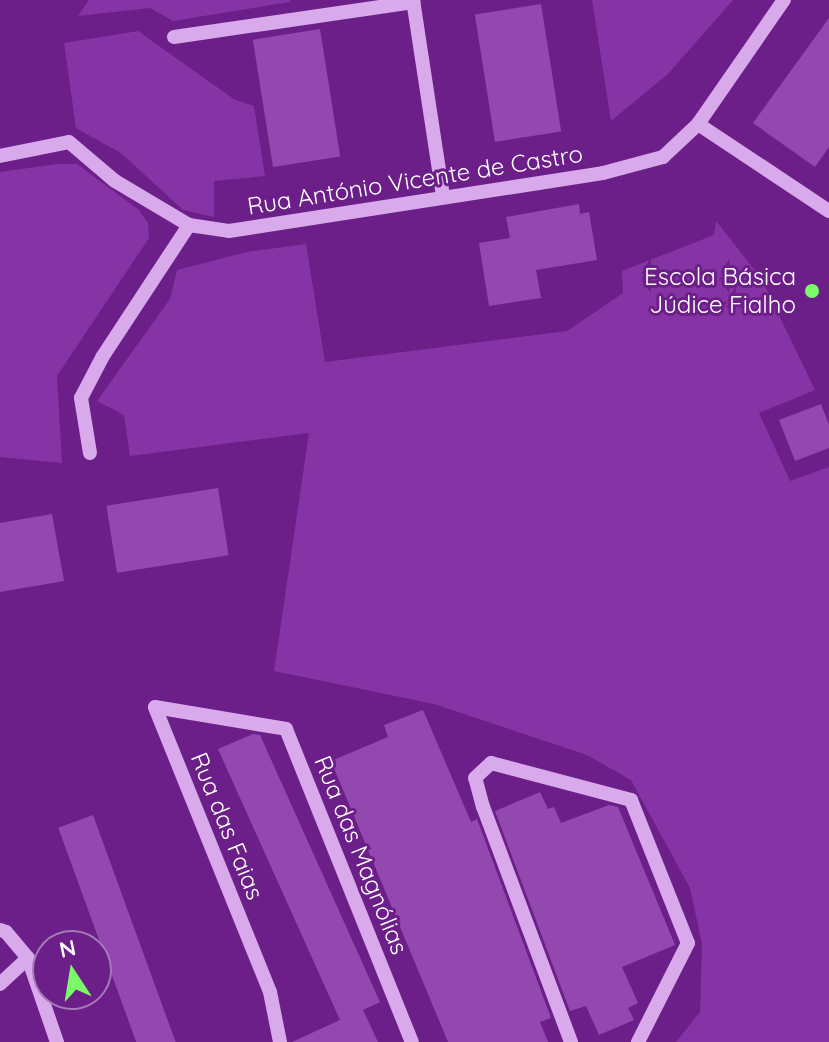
<!DOCTYPE html>
<meta charset="utf-8">
<style>
body{margin:0}
#map{position:relative;width:829px;height:1042px;overflow:hidden;background:#6c1f88;font-family:Quicksand,sans-serif}
div>[style]{position:absolute}
[style*='--x']{left:calc(var(--x)*1px);top:calc(var(--y)*1px);width:calc(var(--w)*1px);rotate:calc(var(--a)*1deg)}
.green>*{inset:0;background:#8633a5}
.building>*{inset:0;background:#9348b0;transform-origin:0 0}
.minor>*{height:14px;margin:-7px;padding:0 7px;transform-origin:7px;border-radius:7px;background:#d8a9eb}
.dots>*{width:22px;height:22px;translate:-50% -50%;box-sizing:border-box;border:4px solid #6c1f88;border-radius:50%}
span{translate:-50% -50%;white-space:nowrap;text-align:center;line-height:1.15;-webkit-text-stroke:6px #6c1f88;paint-order:stroke}
.street-label{font-size:24px;color:#fff}
.poi-label{font-size:24px;color:#fff}
.right{translate:-100% -50%;text-align:right}
.north{position:absolute;left:32px;top:930px;width:80px;height:80px;box-sizing:border-box;background:#6c1f88;border:2px solid #a779b8;border-radius:50%;rotate:348deg;font-size:22px;font-weight:700;line-height:32px;text-align:center;color:#fff}
.north::after{content:'';display:block;margin:auto;width:28px;height:36px;background:#7bf969;clip-path:polygon(50% 0,100% 100%,50% 72%,0 100%)}
</style>
<div id="map">
<div class="green">
<i style="clip-path:polygon(89px 0,290px 0,290px 2px,173px 21px,150px 8px,78px 16px)"></i>
<i style="clip-path:polygon(592px 0,733px 0,668px 74px,611px 121px)"></i>
<i style="clip-path:polygon(138px 31px,235px 100px,254px 106px,265px 176px,214px 181px,214px 217px,183px 210px,121px 153px,76px 128px,64px 43px)"></i>
<i style="clip-path:polygon(57px 164px,77px 164px,139px 210px,148px 223px,149px 238px,57px 376px,62px 463px,0 457px,0 172px)"></i>
<i style="clip-path:polygon(716px 221px,761px 278px,815px 390px,759px 413px,790px 481px,829px 467px,829px 1042px,676px 1042px,700px 1012px,702px 944px,690px 888px,631px 780px,587px 755px,434px 704px,274px 671px,309px 433px,130px 456px,124px 415px,97px 401px,170px 299px,177px 270px,247px 252px,306px 244px,325px 362px,567px 331px,623px 293px,622px 271px,714px 235px)"></i>
</div>
<div class="building">
<i style="left:541px;top:4px;width:129px;height:67px;rotate:81deg"></i>
<i style="clip-path:polygon(829px 18px,829px 147px,815px 167px,753px 123px)"></i>
<i style="left:320px;top:29px;width:129px;height:68px;rotate:81deg"></i>
<i style="clip-path:polygon(579px 204px,580px 214px,589px 212px,597px 260px,536px 270px,541px 298px,489px 306px,479px 243px,510px 238px,506px 217px)"></i>
<i style="clip-path:polygon(821px 404px,829px 425px,829px 448px,795px 461px,779px 420px)"></i>
<i style="left:218px;top:488px;width:68px;height:113px;rotate:81deg"></i>
<i style="clip-path:polygon(52px 514px,64px 581px,0 592px,0 523px)"></i>
<i style="clip-path:polygon(423px 710px,471px 822px,477px 819px,551px 1018px,540px 1022px,548px 1042px,448px 1042px,331px 761px,388px 737px,384px 725px)"></i>
<i style="clip-path:polygon(253px 734px,260px 735px,380px 1002px,363px 1010px,378px 1042px,292px 1042px,340px 1020px,218px 749px)"></i>
<i style="clip-path:polygon(540px 792px,548px 809px,554px 807px,561px 823px,609px 805px,618px 807px,675px 945px,622px 967px,638px 1003px,628px 1008px,634px 1020px,599px 1035px,586px 1006px,570px 1011px,495px 811px)"></i>
<i style="left:93px;top:815px;width:242px;height:37px;rotate:70deg"></i>
</div>
<div class="minor">
<i style="--x:413;--y:0;--w:199;--a:81.3"></i>
<i style="--x:174;--y:37;--w:242;--a:-8.3"></i>
<i style="--x:698;--y:124;--w:157;--a:33.6"></i>
<i style="--x:0;--y:156;--w:70;--a:-11.5"></i>
<i style="--x:69;--y:142;--w:60;--a:40.3"></i>
<i style="--x:115;--y:181;--w:86;--a:30.7"></i>
<i style="--x:189;--y:225;--w:40;--a:8.5"></i>
<i style="--x:229;--y:231;--w:378;--a:-8.8"></i>
<i style="--x:603;--y:173;--w:62;--a:-14.9"></i>
<i style="--x:663;--y:157;--w:48;--a:-43.3"></i>
<i style="--x:698;--y:124;--w:151;--a:-55.3"></i>
<i style="--x:90;--y:453;--w:56;--a:-99.3"></i>
<i style="--x:81;--y:398;--w:47;--a:-62.4"></i>
<i style="--x:103;--y:356;--w:157;--a:-56.7"></i>
<i style="--x:0;--y:930;--w:6;--a:18"></i>
<i style="--x:6;--y:932;--w:34;--a:50"></i>
<i style="--x:28;--y:958;--w:89;--a:71"></i>
<i style="--x:0;--y:984;--w:38;--a:-43"></i>
<i style="--x:280;--y:1042;--w:51;--a:-101.3"></i>
<i style="--x:270;--y:992;--w:307;--a:-112"></i>
<i style="--x:155;--y:707;--w:133;--a:9.5"></i>
<i style="--x:286;--y:729;--w:337;--a:68.1"></i>
<i style="--x:571;--y:1042;--w:251;--a:-110.5"></i>
<i style="--x:483;--y:807;--w:30;--a:-105"></i>
<i style="--x:475;--y:778;--w:22;--a:-43"></i>
<i style="--x:491;--y:763;--w:145;--a:14.8"></i>
<i style="--x:631;--y:800;--w:154;--a:68.3"></i>
<i style="--x:688;--y:943;--w:111;--a:116.8"></i>
</div>
<div class="dots">
<i style="left:812px;top:291px;background:#7bf969"></i>
</div>
<div class="street-label">
<span style="left:415px;top:180px;rotate:-9deg">Rua António Vicente de Castro</span>
<span style="left:227px;top:826px;rotate:68deg">Rua das Faias</span>
<span style="left:361px;top:855px;rotate:68deg">Rua das Magnólias</span>
</div>
<div class="poi-label">
<span class="right" style="left:796px;top:291px">Escola Básica<br>Júdice Fialho</span>
</div>
<div class="north">N</div>
</div>
